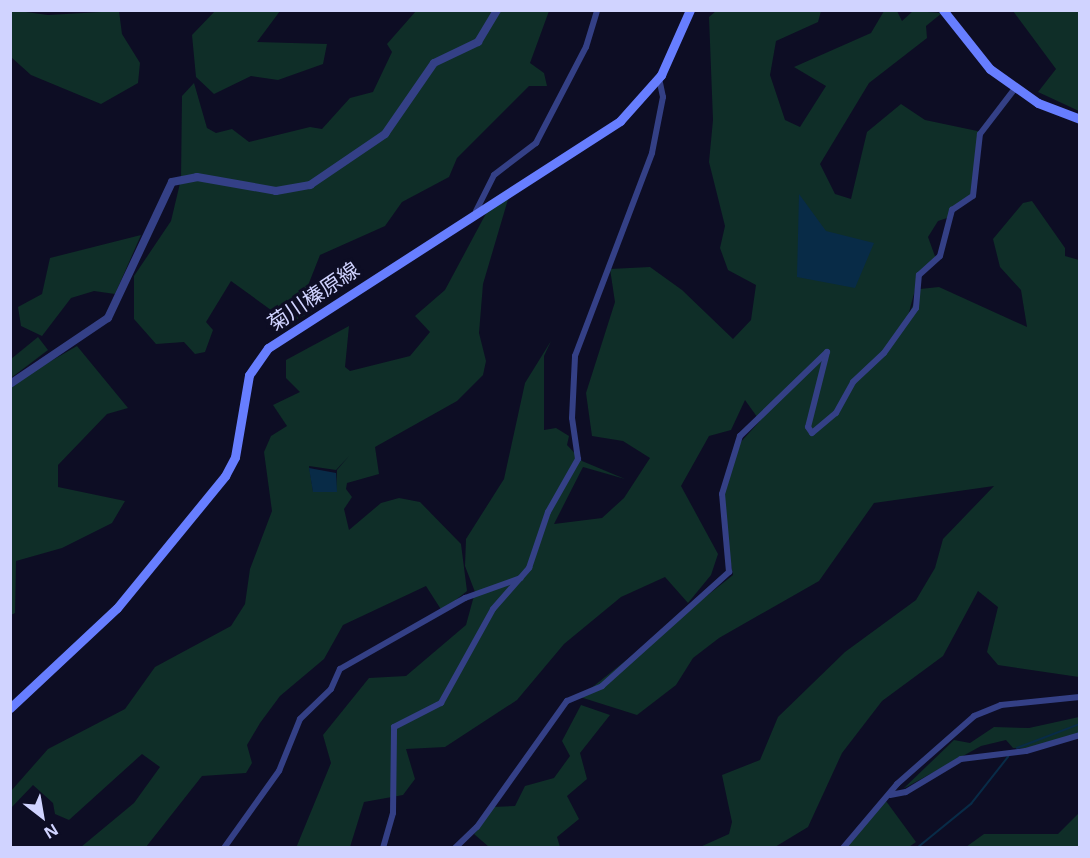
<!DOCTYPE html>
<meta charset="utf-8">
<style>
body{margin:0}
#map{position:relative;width:1090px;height:858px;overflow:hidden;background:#0d0d24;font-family:"Open Sans","Noto Sans JP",sans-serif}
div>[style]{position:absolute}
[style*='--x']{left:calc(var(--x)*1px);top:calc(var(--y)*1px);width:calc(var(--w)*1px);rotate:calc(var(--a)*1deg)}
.green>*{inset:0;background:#0f2e28}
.water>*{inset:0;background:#082b47}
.stream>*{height:1.5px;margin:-0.75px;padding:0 0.75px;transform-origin:0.75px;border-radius:0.75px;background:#082b47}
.minor>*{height:6px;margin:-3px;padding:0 3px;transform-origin:3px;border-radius:3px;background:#344086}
.tertiary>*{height:8px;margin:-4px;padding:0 4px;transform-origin:4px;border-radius:4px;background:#344086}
.secondary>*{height:9px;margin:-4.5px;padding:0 4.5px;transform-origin:4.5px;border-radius:4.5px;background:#677eff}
span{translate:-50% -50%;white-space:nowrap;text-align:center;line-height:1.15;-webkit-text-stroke:6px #0d0d24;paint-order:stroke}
.street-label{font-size:21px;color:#d0d3ff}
.frame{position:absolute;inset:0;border:12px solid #d0d3ff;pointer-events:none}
.north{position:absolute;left:12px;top:786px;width:60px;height:60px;-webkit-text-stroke:4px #0d0d24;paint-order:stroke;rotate:149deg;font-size:16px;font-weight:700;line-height:24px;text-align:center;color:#d0d3ff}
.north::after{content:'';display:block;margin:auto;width:21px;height:27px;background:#d0d3ff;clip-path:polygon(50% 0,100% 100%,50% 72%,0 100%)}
</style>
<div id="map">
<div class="green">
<i style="clip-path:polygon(11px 10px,48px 15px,119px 11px,122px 34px,140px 63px,138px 83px,101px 104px,31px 75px,11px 57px)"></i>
<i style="clip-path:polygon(215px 11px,280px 11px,257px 42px,327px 44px,323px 64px,278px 80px,251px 76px,214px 94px,196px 77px,192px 35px)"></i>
<i style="clip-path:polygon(416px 11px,549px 11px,530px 63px,544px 73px,547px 86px,529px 86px,457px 158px,449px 177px,402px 202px,385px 226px,320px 255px,307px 288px,312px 312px,289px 323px,231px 281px,206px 322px,213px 330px,205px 352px,195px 354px,184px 342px,156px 344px,134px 319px,134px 276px,171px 221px,181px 179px,182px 96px,194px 83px,207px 128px,216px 133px,232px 129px,249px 142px,310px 127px,322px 129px,350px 98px,373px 92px,392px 52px,387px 44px)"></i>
<i style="clip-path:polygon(716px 11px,821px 11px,818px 22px,776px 41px,770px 75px,785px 120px,800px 127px,826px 86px,794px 67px,871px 33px,884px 11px,897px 11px,902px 21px,913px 11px,942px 13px,926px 26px,927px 38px,869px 83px,820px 164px,835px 194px,851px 199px,867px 132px,901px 104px,925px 120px,982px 132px,973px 196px,957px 204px,953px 216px,938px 221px,928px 237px,936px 259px,919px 275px,908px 316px,920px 289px,939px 287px,1027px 327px,1021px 290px,1000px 267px,993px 239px,1023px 203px,1032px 201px,1065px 248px,1065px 256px,1079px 260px,1079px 677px,998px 665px,987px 652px,998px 607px,978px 591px,943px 656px,882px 701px,842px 753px,808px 827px,775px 847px,700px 847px,729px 834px,732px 822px,722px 775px,760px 760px,778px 717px,845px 652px,916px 600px,935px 568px,943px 539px,994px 486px,874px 503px,819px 581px,719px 638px,693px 658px,676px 685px,637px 715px,580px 697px,733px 575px,722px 516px,725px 479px,738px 445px,760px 421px,745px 400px,731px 430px,709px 436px,681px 486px,718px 554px,711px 575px,688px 603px,665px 577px,621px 597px,564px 644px,517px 700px,445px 747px,406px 749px,415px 779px,403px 795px,364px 802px,350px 847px,296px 848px,331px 763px,323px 735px,369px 678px,406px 676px,466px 625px,475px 592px,465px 566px,466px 539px,504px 479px,525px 383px,551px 341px,544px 356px,544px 430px,556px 428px,569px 436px,567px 445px,582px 461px,625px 479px,583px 467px,554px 524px,602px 518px,624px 498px,650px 458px,623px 441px,592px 436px,586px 393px,615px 302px,610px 269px,650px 267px,682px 290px,733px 339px,751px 320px,756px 285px,728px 270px,720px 248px,725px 226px,709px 162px,713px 120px,709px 17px)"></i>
<i style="clip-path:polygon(1013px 11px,1079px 11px,1079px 111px,1038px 92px,1056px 69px)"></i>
<i style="clip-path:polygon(evenodd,509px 196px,483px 284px,479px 333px,486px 361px,483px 375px,457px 401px,375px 447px,379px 474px,347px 483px,346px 489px,352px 497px,344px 509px,349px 530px,381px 503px,399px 498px,420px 502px,461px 544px,467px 591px,442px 611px,426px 586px,343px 625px,324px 659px,280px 696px,260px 723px,247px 745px,252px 763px,246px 773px,202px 776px,146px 847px,81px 847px,134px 803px,160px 767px,142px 754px,69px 820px,55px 814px,53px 803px,33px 785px,11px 808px,11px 791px,48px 749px,125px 709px,155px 667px,231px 626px,245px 604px,250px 569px,272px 511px,264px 452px,271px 436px,287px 426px,273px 405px,300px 392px,286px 378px,286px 360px,349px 326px,345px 367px,350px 371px,410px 356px,430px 332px,415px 316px,445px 290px,490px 206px,509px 196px,349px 456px,337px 470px,336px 492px,313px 491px,309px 466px,336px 470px,349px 456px)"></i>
<i style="clip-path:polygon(141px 235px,115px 294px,94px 291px,71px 298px,42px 336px,21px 326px,18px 307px,42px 294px,50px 258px)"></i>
<i style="clip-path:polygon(38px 337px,48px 350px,11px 378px,11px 359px)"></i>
<i style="clip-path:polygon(77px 346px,128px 408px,107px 414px,58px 465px,58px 487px,125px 501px,112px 523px,62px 548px,16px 561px,15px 613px,11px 615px,11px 384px)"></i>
<i style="clip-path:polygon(581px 705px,610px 715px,580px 753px,587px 779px,567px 796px,579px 819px,557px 837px,560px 847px,489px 847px,474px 834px,493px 807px,515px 806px,525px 786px,554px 778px,570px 756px,562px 741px)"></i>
<i style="clip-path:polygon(1079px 717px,1079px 734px,1035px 749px,1013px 748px,1006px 740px,981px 746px,903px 789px,954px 740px,970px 743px,994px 727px,1029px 728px)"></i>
<i style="clip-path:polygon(886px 801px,916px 842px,909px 847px,843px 848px)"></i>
<i style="clip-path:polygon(1079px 813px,1079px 847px,966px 847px,984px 834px,1058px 834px)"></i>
</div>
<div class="water">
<i style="clip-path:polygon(799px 194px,826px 231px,874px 243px,855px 288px,797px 277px)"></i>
<i style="clip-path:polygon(309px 468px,336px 473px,337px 492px,313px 492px)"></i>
</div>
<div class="stream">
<i style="--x:1017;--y:748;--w:67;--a:-20.9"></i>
<i style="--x:917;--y:848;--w:70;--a:-39.2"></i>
<i style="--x:971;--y:804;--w:60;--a:-51.8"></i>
</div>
<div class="minor">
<i style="--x:476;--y:211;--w:40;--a:-63.4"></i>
<i style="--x:494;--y:175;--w:53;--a:-37.3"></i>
<i style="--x:536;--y:143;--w:108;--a:-62.5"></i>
<i style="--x:586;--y:47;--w:39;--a:-73"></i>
<i style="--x:890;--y:795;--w:16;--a:-11"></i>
<i style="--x:906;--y:792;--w:64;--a:-31"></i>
<i style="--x:961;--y:759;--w:65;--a:-7"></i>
<i style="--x:1026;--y:751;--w:56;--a:-16.5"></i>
<i style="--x:224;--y:848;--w:95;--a:-54.5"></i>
<i style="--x:279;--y:771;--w:56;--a:-68"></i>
<i style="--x:300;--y:719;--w:43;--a:-44.1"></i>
<i style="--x:331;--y:689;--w:22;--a:-66"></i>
<i style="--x:340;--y:669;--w:144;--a:-29.6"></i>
<i style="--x:465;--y:598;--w:59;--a:-19.7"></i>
<i style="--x:383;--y:848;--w:36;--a:-74"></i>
<i style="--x:393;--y:813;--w:86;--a:-89.3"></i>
<i style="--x:394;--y:727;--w:53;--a:-27.1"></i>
<i style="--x:441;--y:703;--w:107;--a:-61"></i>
<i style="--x:493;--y:609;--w:55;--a:-48.7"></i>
<i style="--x:529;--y:568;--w:59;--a:-71.3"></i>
<i style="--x:548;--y:512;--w:61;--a:-60.5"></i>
<i style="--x:578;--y:459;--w:41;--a:-98.3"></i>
<i style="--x:572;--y:418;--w:62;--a:-87.2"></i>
<i style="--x:575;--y:356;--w:217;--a:-69.2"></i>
<i style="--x:652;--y:153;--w:57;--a:-78.9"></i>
<i style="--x:663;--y:97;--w:19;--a:-102"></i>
<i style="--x:455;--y:848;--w:30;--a:-44"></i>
<i style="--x:477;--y:827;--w:155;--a:-54.5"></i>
<i style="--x:567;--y:701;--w:38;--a:-23"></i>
<i style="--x:602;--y:686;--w:171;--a:-41.9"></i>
<i style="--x:729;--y:572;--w:78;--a:-95.1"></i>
<i style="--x:722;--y:494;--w:61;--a:-72.8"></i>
<i style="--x:740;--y:436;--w:121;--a:-44"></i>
<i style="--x:827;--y:352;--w:77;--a:104.2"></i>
<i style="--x:808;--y:427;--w:7;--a:56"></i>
<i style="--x:812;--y:433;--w:31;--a:-40"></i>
<i style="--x:836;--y:413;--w:35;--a:-61"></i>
<i style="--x:853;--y:382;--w:42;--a:-43.1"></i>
<i style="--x:884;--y:353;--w:55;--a:-54.6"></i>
<i style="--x:916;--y:308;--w:33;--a:-85"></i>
<i style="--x:919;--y:275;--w:28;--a:-42"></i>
<i style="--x:940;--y:256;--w:48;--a:-75.4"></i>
<i style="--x:952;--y:210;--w:25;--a:-34"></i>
<i style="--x:973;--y:196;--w:62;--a:-83.6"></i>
<i style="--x:980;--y:134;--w:59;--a:-52.5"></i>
<i style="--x:843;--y:848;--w:84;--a:-49.8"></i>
<i style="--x:897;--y:784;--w:103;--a:-41.4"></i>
<i style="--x:974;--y:716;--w:29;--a:-22"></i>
<i style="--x:1001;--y:705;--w:79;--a:-5.8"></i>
</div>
<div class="tertiary">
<i style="--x:10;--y:384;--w:118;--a:-34"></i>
<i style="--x:108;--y:318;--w:150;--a:-64.8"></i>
<i style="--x:172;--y:182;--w:25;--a:-11"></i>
<i style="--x:197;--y:177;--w:80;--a:10"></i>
<i style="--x:276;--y:191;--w:35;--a:-10"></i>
<i style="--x:310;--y:185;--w:91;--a:-34.2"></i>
<i style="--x:385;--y:134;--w:86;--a:-55.4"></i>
<i style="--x:434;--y:63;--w:49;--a:-25.5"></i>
<i style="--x:478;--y:42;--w:37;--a:-59"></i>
</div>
<div class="secondary">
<i style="--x:943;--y:10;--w:75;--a:51.5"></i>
<i style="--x:990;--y:69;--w:59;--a:35.3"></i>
<i style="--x:1038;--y:103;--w:45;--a:20.9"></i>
<i style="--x:10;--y:708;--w:146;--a:-43.1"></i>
<i style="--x:117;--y:608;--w:171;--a:-50.7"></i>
<i style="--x:225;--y:476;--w:21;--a:-62"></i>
<i style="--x:235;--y:457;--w:83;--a:-80.3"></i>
<i style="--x:249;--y:375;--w:33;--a:-55"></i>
<i style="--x:268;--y:348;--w:419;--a:-32.8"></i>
<i style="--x:620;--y:121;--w:62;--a:-48.3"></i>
<i style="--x:661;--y:75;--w:71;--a:-66"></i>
</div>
<div class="street-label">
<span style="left:313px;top:296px;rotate:-34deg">菊川榛原線</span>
</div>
<div class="frame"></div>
<div class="north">N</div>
</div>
